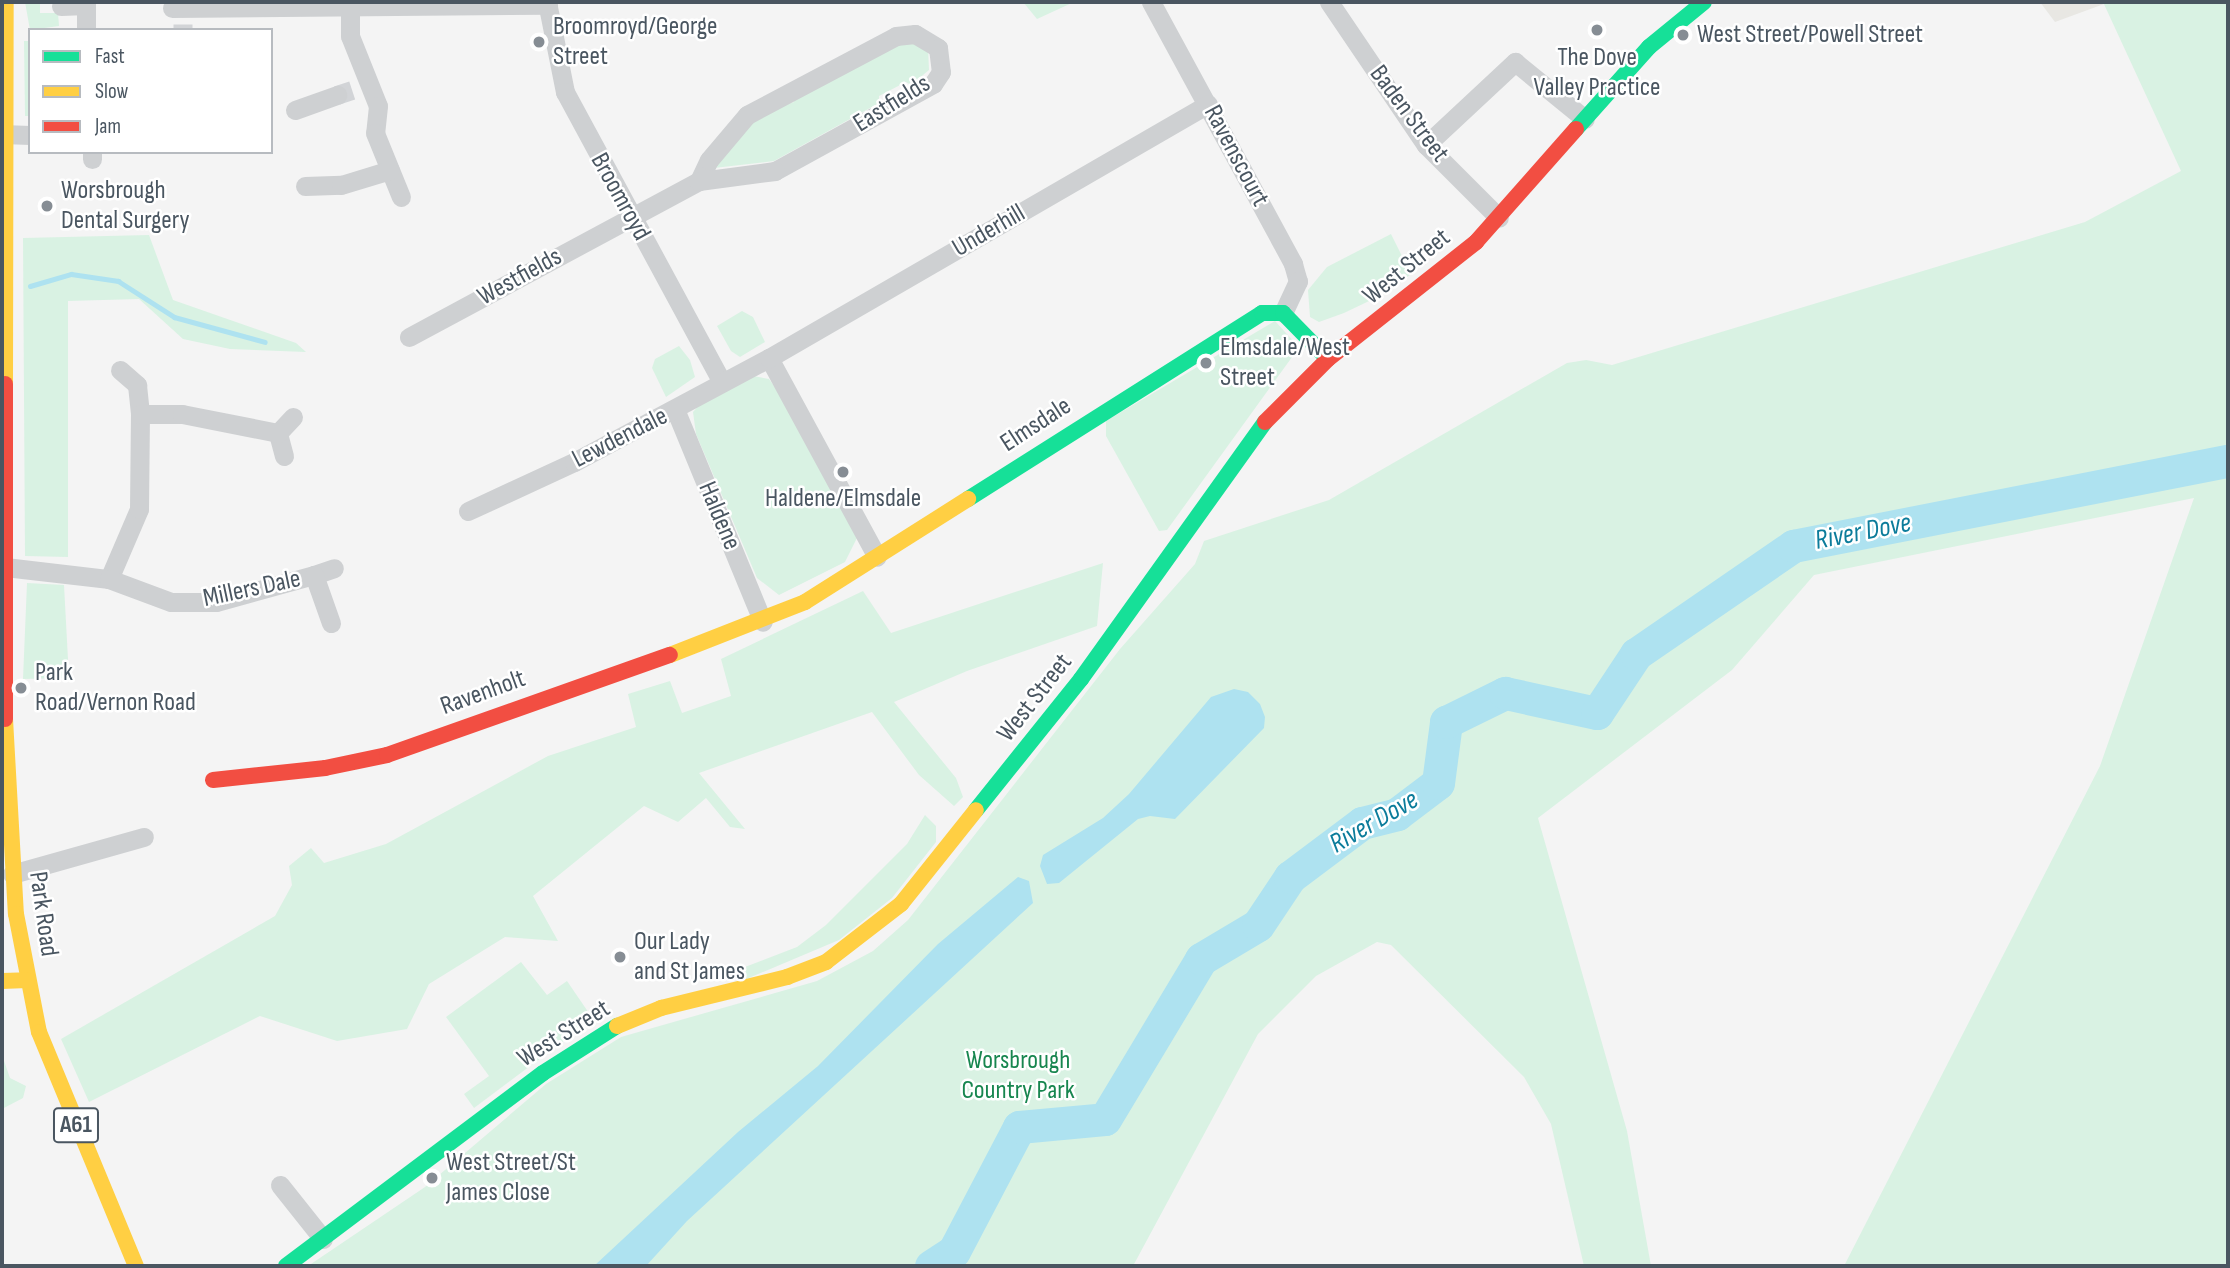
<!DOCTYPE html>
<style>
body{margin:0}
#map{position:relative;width:2230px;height:1268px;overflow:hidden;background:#f4f4f4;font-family:"Sofia Sans Condensed",sans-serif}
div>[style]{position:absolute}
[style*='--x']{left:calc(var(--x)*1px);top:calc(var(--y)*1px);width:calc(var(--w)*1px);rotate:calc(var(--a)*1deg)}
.commercial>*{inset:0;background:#e8e7e3}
.green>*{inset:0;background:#d9f2e3}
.water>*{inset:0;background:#aee2f0}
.stream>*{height:5px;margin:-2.5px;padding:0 2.5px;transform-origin:2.5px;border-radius:2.5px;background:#aee2f0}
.river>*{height:33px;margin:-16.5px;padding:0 16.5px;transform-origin:16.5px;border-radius:16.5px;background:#aee2f0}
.street-tunnel>*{height:19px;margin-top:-9.5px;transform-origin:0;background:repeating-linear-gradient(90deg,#d2d4d7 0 19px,transparent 0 29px)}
.street>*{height:19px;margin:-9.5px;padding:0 9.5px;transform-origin:9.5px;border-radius:9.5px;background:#ced0d2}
.fast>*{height:16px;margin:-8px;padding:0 8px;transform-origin:8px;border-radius:8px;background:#16e098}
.slow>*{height:16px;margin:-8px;padding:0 8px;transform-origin:8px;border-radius:8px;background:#ffcf43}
.jam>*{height:16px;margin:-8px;padding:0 8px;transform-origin:8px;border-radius:8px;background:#f24e42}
.dots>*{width:19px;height:19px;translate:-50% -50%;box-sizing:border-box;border:4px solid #fff;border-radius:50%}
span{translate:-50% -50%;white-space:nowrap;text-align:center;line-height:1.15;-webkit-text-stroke:5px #fff;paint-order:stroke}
.shield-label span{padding:2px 5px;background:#fff;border:2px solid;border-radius:5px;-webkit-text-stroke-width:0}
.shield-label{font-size:24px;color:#4a5661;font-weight:700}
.poi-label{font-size:26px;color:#4a5661}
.left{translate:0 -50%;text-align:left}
.street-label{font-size:26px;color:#4a5661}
.park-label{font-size:26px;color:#17864f}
.water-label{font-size:28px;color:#0c7c9b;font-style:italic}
.frame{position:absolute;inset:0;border:4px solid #4a5661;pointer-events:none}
.legend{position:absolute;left:28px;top:28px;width:245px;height:126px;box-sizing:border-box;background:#fff;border:2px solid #b7bbc0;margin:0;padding:9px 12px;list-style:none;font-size:21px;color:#4a5661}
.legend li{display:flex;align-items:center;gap:14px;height:35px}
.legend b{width:35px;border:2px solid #b7bbc0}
</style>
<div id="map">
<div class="commercial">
<i style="clip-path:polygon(2040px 2px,2103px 2px,2104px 4px,2055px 22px)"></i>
</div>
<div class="green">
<i style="clip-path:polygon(25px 2px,40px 2px,40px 13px,58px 13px,59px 26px,30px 30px)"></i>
<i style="clip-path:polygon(1023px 2px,1074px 2px,1037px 19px)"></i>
<i style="clip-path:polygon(2103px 2px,2228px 2px,2228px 1266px,1844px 1266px,2100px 766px,2194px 498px,1814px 575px,1732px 670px,1538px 818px,1627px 1131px,1651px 1266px,1584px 1266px,1551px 1124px,1524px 1077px,1391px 945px,1377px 942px,1316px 976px,1258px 1034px,1133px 1266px,308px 1266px,425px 1187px,546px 1084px,621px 1037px,817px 981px,873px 951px,908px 920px,1120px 649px,1195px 564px,1204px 541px,1329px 500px,1567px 363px,1586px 360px,1612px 365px,2085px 222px,2181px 171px)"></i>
<i style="clip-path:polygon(900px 39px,928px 47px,929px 70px,911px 85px,906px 82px,879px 96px,879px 103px,774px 161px,714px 168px,739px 132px,763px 112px,794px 102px,793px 96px)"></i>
<i style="clip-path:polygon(24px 41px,30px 41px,30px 116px,25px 116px)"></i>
<i style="clip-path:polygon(1391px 234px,1411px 274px,1390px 291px,1344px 313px,1319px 322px,1310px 317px,1308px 290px,1327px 267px)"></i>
<i style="clip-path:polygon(149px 235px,173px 300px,296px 343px,306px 352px,230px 349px,183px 339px,139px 299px,68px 301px,68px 557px,25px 556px,23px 238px)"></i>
<i style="clip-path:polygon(742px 311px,753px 317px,765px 342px,740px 357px,731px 351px,717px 326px)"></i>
<i style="clip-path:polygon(1275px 321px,1296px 344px,1295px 353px,1167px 530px,1159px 531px,1106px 436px,1106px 421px)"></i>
<i style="clip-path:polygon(679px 346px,690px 360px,695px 377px,666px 397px,652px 368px,655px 359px)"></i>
<i style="clip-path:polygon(753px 376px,769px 379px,787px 404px,857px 538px,845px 562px,779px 595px,757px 578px,696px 434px,693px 412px,701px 403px)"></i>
<i style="clip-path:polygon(1103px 563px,1097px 626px,967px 671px,894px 702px,956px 778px,963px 797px,954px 806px,919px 775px,872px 712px,699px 773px,745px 829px,730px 827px,706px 798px,678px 822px,644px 806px,533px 896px,558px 941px,505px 937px,429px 984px,407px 1029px,337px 1041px,260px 1016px,89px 1102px,61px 1039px,275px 916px,292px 885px,289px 866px,311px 848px,324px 863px,386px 844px,548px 756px,636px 727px,628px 694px,670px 681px,682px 713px,731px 696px,721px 659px,863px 591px,891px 633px)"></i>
<i style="clip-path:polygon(27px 583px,64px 585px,69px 678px,23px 679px)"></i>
<i style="clip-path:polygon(925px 815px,936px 826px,936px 842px,892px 898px,839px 940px,744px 980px,737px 970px,797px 947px,826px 925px,907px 844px)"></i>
<i style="clip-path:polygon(521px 962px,547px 995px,567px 981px,593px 1019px,474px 1108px,464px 1094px,489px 1076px,446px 1017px)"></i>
<i style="clip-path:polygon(2px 1055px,10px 1078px,26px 1086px,23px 1098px,2px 1109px)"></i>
</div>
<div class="water">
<i style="clip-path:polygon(1234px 689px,1248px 692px,1260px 704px,1265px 717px,1264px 728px,1175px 819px,1150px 816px,1138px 819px,1059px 883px,1047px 884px,1040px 866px,1043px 855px,1103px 818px,1129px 794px,1211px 697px)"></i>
<i style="clip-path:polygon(1018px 877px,1029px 881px,1033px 903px,687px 1221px,646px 1266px,594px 1266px,738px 1132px,818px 1066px,938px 944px)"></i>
</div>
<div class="stream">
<i style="--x:30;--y:286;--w:43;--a:-16.3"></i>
<i style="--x:71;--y:274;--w:48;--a:8.5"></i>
<i style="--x:118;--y:281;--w:67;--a:32.7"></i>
<i style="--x:174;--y:317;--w:94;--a:15.4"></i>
</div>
<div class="river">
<i style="--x:931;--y:1266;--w:27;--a:-33"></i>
<i style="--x:954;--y:1251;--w:140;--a:-62.3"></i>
<i style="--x:1019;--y:1127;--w:86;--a:-5.3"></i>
<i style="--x:1105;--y:1119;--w:187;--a:-59"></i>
<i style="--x:1201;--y:959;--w:66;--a:-30.8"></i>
<i style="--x:1258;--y:925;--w:58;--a:-56.3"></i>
<i style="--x:1290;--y:877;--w:90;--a:-36.9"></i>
<i style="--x:1362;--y:823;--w:36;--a:-14"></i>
<i style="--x:1397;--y:814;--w:51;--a:-37.1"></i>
<i style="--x:1438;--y:783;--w:62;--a:-82.5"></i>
<i style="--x:1446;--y:722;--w:66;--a:-26.2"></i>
<i style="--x:1505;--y:693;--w:94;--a:12.3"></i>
<i style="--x:1597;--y:713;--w:71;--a:-56.5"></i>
<i style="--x:1636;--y:654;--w:191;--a:-34.5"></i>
<i style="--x:1793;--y:546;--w:443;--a:-11.1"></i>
</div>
<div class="street-tunnel">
<i style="--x:183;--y:30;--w:6;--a:-90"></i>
<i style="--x:337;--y:95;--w:16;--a:-18"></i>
</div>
<div class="street">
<i style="--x:547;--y:2;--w:92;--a:78.7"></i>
<i style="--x:565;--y:92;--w:330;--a:61.6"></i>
<i style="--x:1151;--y:2;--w:298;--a:61.5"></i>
<i style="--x:1293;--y:264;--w:18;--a:74"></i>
<i style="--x:1298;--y:281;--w:35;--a:115"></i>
<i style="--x:1329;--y:2;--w:173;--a:55.9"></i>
<i style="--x:1426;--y:145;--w:103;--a:45"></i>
<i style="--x:61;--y:6;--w:25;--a:-2"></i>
<i style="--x:172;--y:8;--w:376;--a:-0.5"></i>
<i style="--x:350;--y:10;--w:26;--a:90"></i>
<i style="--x:350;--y:36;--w:75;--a:68.2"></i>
<i style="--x:378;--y:106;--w:27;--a:96"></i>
<i style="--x:375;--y:133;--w:69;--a:67.9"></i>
<i style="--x:86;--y:30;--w:28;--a:-90"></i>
<i style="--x:295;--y:110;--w:45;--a:-19.7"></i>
<i style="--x:2;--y:134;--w:28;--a:2"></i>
<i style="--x:1426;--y:145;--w:122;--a:-43"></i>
<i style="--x:1515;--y:62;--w:90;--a:39.2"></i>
<i style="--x:92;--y:152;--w:7;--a:90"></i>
<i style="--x:305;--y:186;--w:36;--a:-2"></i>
<i style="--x:341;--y:185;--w:51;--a:-17"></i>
<i style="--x:409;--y:337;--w:329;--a:-28.3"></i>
<i style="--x:699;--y:181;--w:23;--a:-65"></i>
<i style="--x:709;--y:160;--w:59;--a:-49.8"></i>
<i style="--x:747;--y:115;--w:169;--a:-27.9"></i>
<i style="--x:896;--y:36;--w:19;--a:-6"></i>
<i style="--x:915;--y:34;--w:27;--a:31"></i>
<i style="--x:938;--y:48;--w:24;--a:83"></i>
<i style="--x:941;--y:72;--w:14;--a:124"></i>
<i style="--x:933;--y:84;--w:180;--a:151.2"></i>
<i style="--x:775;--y:171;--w:77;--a:172.5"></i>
<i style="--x:769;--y:358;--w:226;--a:61.5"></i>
<i style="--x:120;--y:370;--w:23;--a:41"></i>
<i style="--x:137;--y:385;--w:29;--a:84"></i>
<i style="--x:675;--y:409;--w:230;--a:67.6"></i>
<i style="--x:284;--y:456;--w:24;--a:-105"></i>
<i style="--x:278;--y:433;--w:22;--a:-47"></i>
<i style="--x:468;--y:511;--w:117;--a:-24.8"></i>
<i style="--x:574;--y:462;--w:221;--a:-28.1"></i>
<i style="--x:769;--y:358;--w:507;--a:-30.05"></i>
<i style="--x:5;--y:567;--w:105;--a:6.6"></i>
<i style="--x:109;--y:579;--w:76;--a:-66.8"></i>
<i style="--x:139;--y:509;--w:95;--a:-89.4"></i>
<i style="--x:140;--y:414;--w:42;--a:0"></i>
<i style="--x:182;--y:414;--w:98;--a:11.2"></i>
<i style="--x:314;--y:575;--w:21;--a:-19"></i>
<i style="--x:109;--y:579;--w:66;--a:20.4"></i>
<i style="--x:171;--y:602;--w:45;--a:0"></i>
<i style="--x:216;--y:602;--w:102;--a:-15.4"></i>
<i style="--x:314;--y:575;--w:51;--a:70.5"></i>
<i style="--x:12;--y:874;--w:137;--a:-15.7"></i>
<i style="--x:280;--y:1185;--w:69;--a:51.5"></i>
</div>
<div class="fast">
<i style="--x:1576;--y:129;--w:110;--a:-48.3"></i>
<i style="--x:1649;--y:47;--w:71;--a:-39.3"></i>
<i style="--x:968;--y:499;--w:348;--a:-32.3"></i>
<i style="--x:1262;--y:313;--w:21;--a:0"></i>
<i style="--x:1283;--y:313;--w:64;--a:45.6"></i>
<i style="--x:976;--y:810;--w:168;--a:-51.3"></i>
<i style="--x:1081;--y:679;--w:316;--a:-54.4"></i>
<i style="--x:286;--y:1266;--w:321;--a:-36.9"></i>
<i style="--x:543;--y:1073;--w:88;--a:-32.4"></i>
</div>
<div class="slow">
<i style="--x:5;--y:384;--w:382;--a:-89.9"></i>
<i style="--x:670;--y:655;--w:145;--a:-21.4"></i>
<i style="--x:805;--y:602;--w:193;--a:-32.3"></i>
<i style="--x:5;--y:719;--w:195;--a:86.8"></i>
<i style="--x:16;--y:914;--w:120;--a:79"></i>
<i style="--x:39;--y:1032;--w:253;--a:67.5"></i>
<i style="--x:2;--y:981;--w:25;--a:-2"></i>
<i style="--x:617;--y:1026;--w:48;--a:-22.2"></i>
<i style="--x:661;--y:1008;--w:130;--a:-13.8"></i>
<i style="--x:787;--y:977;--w:42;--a:-21"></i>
<i style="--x:826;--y:962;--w:95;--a:-37.7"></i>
<i style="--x:901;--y:904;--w:120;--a:-51.4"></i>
</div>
<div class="jam">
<i style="--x:1265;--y:422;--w:89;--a:-45"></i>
<i style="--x:1328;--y:359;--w:189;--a:-38.3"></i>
<i style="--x:1476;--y:242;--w:151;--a:-48.5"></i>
<i style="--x:5;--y:719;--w:335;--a:-90"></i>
<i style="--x:213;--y:780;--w:113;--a:-6.1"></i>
<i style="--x:325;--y:768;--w:63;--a:-11.8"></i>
<i style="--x:387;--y:755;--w:300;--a:-19.5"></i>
</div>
<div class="dots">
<i style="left:1597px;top:30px;background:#868d94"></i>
<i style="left:1683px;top:35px;background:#868d94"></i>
<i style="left:539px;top:42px;background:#868d94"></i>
<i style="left:47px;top:206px;background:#868d94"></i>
<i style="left:1206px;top:363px;background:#868d94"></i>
<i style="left:843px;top:472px;background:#868d94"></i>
<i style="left:21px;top:688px;background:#868d94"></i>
<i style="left:620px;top:957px;background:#868d94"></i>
<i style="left:432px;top:1178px;background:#868d94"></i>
</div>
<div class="shield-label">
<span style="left:76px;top:1125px">A61</span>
</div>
<div class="poi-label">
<span class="left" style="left:553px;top:42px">Broomroyd/George<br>Street</span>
<span class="left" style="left:1697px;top:35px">West Street/Powell Street</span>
<span style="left:1597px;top:73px">The Dove<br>Valley Practice</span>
<span class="left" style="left:61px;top:206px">Worsbrough<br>Dental Surgery</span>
<span class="left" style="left:1220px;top:363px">Elmsdale/West<br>Street</span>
<span style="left:843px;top:499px">Haldene/Elmsdale</span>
<span class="left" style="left:35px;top:688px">Park<br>Road/Vernon Road</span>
<span class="left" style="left:634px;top:957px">Our Lady<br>and St James</span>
<span class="left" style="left:446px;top:1178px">West Street/St<br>James Close</span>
</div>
<div class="street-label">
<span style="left:892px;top:104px;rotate:-32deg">Eastfields</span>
<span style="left:1409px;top:114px;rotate:53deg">Baden Street</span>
<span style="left:1236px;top:156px;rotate:62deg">Ravenscourt</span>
<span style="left:620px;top:197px;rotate:61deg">Broomroyd</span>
<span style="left:989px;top:231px;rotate:-30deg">Underhill</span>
<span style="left:1407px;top:267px;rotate:-39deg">West Street</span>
<span style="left:520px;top:277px;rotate:-29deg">Westfields</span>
<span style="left:1036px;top:425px;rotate:-33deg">Elmsdale</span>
<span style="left:620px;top:438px;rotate:-27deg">Lewdendale</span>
<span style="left:719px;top:516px;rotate:67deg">Haldene</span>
<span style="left:252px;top:589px;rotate:-12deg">Millers Dale</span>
<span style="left:483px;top:693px;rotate:-20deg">Ravenholt</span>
<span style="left:1035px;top:698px;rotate:-52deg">West Street</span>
<span style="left:43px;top:914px;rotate:82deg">Park Road</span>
<span style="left:564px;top:1034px;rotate:-32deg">West Street</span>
</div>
<div class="park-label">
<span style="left:1018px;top:1076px">Worsbrough<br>Country Park</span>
</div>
<div class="water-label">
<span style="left:1863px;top:532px;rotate:-11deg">River Dove</span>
<span style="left:1374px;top:822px;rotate:-30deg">River Dove</span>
</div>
<div class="frame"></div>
<ul class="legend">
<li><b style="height:9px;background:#16e098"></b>Fast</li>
<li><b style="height:9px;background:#ffcf43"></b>Slow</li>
<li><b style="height:9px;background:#f24e42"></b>Jam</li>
</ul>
</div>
